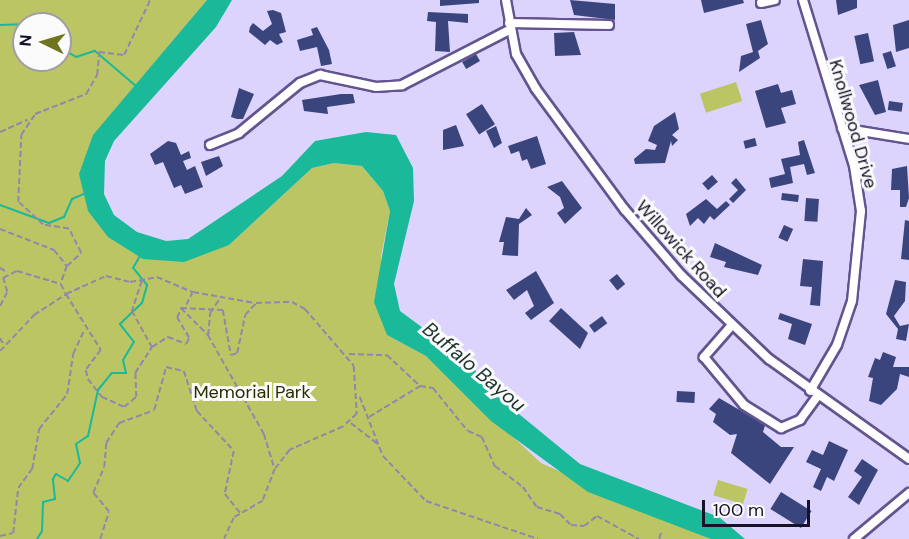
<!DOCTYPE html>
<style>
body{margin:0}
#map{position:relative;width:909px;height:539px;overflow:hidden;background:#dcd4fd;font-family:"DM Sans",sans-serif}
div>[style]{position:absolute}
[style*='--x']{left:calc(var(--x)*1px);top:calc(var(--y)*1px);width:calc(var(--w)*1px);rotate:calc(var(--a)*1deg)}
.green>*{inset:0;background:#bbc564;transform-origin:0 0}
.water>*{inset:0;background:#19b999}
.stream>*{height:2px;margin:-1px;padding:0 1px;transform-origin:1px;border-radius:1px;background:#19b999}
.building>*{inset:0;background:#3b457d;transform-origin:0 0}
.path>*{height:1.5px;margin-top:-0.75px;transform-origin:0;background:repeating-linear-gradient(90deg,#9088ab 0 6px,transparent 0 9px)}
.roads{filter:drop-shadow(2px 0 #635490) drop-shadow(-2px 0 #635490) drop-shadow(0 2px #635490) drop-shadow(0 -2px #635490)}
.minor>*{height:8px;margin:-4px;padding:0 4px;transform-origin:4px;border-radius:4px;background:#fff}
span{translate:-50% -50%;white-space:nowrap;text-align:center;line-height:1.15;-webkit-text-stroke:6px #fbfbfb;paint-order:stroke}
.street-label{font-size:18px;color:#171129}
.park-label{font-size:18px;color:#292c00}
.water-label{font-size:20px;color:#1c332d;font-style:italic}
.north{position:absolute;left:12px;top:12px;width:60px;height:60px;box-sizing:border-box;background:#fbfbfb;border:2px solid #a09da7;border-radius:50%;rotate:275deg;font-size:16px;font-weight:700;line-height:24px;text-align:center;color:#171129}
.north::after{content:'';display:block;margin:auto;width:21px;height:27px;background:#6e751d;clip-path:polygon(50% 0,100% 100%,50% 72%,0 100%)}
.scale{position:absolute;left:702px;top:500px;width:108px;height:27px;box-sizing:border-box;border:3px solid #171129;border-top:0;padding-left:8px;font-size:18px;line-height:21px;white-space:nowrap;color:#171129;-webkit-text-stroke:4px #fbfbfb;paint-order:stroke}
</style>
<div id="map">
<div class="green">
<i style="clip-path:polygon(evenodd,0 0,207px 0,93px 136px,108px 237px,229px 245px,312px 168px,334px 163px,362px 166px,383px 191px,390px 211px,381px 256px,387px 335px,426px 356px,541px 463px,711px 539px,0 539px,0 0,24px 24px,60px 24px,60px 60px,24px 60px,24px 24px)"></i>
<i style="left:736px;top:82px;width:20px;height:38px;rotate:72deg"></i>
<i style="left:718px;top:480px;width:31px;height:16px;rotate:17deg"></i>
</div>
<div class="water">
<i style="clip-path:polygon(207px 0,232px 0,216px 27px,114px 141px,105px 161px,104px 194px,114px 215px,137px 232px,166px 241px,188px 239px,282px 176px,315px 141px,366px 132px,396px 135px,413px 168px,414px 201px,394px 284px,400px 311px,469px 362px,492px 392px,580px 464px,719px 517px,745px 539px,711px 539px,588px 492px,491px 421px,426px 356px,387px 335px,374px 302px,390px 211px,383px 191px,362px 166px,334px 163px,312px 168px,229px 245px,184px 262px,143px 259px,108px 237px,88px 211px,79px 174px,93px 135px)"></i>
</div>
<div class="stream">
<i style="--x:0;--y:25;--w:27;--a:-2"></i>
<i style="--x:60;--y:48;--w:18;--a:29"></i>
<i style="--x:76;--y:57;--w:20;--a:-18"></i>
<i style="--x:95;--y:51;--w:55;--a:40.6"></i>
<i style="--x:0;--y:205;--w:52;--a:20.2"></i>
<i style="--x:49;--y:223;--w:16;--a:-22"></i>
<i style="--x:64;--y:217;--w:20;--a:-66"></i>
<i style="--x:72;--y:199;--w:15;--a:-23"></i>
<i style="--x:37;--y:539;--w:9;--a:-58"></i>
<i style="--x:42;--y:531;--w:29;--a:-88"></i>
<i style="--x:43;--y:502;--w:12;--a:-14"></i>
<i style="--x:55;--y:499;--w:20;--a:-96"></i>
<i style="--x:53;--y:479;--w:6;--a:-59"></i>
<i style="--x:56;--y:474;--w:14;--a:30"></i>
<i style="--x:68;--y:481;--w:22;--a:-56"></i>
<i style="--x:80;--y:463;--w:19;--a:-102"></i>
<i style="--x:76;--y:444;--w:14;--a:-34"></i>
<i style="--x:88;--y:436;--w:47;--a:-77.7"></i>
<i style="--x:98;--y:390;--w:22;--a:-51"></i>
<i style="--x:112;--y:373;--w:14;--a:0"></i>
<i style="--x:126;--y:373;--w:13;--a:-103"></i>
<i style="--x:123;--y:360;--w:21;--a:-59"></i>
<i style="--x:134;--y:342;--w:23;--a:-128"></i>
<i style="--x:120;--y:324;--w:30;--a:-44"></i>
<i style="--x:142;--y:303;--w:19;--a:-74"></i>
<i style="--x:147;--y:285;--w:22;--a:-129"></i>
<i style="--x:133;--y:268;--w:14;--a:-60"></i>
</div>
<div class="building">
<i style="clip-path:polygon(440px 0,479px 0,479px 3px,440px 6px)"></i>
<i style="clip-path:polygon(570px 0,615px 4px,615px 20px,574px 15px)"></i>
<i style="clip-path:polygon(701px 0,743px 0,744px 3px,704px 13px)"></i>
<i style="clip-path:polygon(836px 0,857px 0,857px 8px,838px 15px)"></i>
<i style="clip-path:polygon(273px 10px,281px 13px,286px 32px,279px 34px,283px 42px,277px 45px,270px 40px,265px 45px,249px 32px,250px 27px,253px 23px,263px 31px,272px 24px,267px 11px)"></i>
<i style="clip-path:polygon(428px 12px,468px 14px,468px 23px,448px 21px,450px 52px,435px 51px,436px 22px,427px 21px)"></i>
<i style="clip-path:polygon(761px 20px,768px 44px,758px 51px,760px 58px,739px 72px,741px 56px,753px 52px,746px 24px)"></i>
<i style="clip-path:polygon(909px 20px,909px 48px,896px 52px,893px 25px)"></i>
<i style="clip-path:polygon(317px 27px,329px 50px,332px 64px,321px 66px,317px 47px,300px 51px,297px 40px,313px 35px,311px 29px)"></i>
<i style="clip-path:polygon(574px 32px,581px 55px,555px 56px,554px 33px)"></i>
<i style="left:868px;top:33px;width:29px;height:14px;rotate:78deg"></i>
<i style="left:891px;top:51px;width:16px;height:9px;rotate:72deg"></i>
<i style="left:476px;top:54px;width:8px;height:16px;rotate:60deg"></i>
<i style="clip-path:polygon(878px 80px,886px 112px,875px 115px,859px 85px)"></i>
<i style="clip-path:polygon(778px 84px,781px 93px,792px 90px,796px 104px,781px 108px,786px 123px,766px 128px,755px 91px)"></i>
<i style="clip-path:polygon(239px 88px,254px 94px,243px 119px,237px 119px,231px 117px)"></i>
<i style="clip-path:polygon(341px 94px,353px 94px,355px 103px,327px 107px,328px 114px,304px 111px,302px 100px)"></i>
<i style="left:889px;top:101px;width:14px;height:9px;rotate:8deg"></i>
<i style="left:482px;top:104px;width:24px;height:19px;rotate:57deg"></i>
<i style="clip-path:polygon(675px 112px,679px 129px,672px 135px,678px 140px,672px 146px,671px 141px,665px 163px,635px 164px,634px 159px,646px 149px,655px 150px,657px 145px,648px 141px,654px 126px)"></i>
<i style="clip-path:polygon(456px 125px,464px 146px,443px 150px,443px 130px)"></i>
<i style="clip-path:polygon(496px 126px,502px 143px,494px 148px,486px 131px)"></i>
<i style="clip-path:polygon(537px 136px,546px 164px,531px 169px,527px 159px,522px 161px,519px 151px,511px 154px,508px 146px)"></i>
<i style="left:755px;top:138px;width:8px;height:12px;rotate:76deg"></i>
<i style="clip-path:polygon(804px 140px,815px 173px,807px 175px,804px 164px,790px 167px,793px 183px,771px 188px,769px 178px,785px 174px,781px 159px,800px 155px,798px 142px)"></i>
<i style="clip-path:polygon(168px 141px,176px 143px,181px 155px,189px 151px,191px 158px,183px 161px,187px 170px,195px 166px,203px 187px,185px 194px,181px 185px,174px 188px,163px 162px,155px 165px,150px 154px)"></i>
<i style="clip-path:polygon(219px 156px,223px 166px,206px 176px,201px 162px)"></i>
<i style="clip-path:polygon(907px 166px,909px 198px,906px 207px,900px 207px,900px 190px,891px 190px,892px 169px)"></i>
<i style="left:712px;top:175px;width:9px;height:13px;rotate:49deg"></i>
<i style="clip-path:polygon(736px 178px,746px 190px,733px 203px,729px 199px,738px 190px,731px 183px)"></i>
<i style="clip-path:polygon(562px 181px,582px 208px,565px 224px,557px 213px,564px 208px,560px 197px,547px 187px)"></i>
<i style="left:782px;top:193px;width:17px;height:7px;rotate:7deg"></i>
<i style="left:806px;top:198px;width:13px;height:23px;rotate:4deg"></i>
<i style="clip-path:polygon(706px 199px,717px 209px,726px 201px,730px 205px,714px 220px,710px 216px,704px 224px,698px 218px,690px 226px,686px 214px)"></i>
<i style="clip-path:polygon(526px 208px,532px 215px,519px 224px,518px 256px,502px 255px,504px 242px,499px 242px,506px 217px,519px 219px)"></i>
<i style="clip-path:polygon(905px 220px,909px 221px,909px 260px,901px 259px)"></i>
<i style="left:784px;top:225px;width:10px;height:14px;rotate:24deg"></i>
<i style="clip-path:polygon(715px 243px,762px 265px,758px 275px,724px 267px,726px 262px,710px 257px)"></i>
<i style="clip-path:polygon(803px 259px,823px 261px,820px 306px,810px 305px,812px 287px,800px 286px)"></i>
<i style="clip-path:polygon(536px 271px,554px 303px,531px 320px,525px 313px,534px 306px,527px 290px,514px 300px,506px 290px)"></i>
<i style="left:617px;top:274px;width:13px;height:10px;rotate:51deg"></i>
<i style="clip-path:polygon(895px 280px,906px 282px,905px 301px,894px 316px,900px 326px,909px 324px,906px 341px,896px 339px,898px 329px,886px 314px)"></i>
<i style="clip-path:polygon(561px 308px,588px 333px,580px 349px,549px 321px)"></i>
<i style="clip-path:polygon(780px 313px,812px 324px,805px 345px,788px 339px,792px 324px,778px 319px)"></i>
<i style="left:602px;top:316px;width:9px;height:16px;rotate:54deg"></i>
<i style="clip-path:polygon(883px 352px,896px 357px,893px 367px,909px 367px,909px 377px,900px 374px,897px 389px,881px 405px,869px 401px,873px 378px,868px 377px,875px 358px,880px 360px)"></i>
<i style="left:677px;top:391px;width:18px;height:11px;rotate:3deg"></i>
<i style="clip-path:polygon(719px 398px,755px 419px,767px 419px,763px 432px,781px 447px,794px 447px,770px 484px,731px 453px,737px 434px,730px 435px,713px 422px,716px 414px,709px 409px)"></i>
<i style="clip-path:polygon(829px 441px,848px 450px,834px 481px,827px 477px,821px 491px,813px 487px,821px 469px,806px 462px,812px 450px,823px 455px)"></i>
<i style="clip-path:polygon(862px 459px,878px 470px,859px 505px,848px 497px,862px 477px,854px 471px)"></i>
<i style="left:781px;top:492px;width:36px;height:20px;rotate:32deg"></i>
</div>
<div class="path">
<i style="--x:0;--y:132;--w:30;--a:-24"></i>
<i style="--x:0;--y:229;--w:58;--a:21.3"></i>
<i style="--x:54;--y:250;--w:21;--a:51"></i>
<i style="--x:67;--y:266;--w:18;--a:109"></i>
<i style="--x:67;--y:266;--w:19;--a:-43"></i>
<i style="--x:81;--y:253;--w:27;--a:-117"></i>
<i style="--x:69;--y:229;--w:26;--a:-171"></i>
<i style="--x:43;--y:225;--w:34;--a:-137"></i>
<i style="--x:18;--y:202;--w:67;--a:-87.4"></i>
<i style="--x:21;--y:135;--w:25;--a:-56"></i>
<i style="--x:35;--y:114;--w:55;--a:-21.4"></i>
<i style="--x:86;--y:94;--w:22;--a:-60"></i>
<i style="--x:97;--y:75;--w:23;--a:-85"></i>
<i style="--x:99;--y:52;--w:25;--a:7"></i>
<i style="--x:124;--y:55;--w:61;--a:-64.7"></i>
<i style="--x:0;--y:268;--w:8;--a:30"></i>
<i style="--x:142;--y:281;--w:32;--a:108"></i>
<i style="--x:132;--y:311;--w:41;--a:60.9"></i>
<i style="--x:186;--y:305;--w:13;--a:-63"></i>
<i style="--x:0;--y:306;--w:16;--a:-63"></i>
<i style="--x:7;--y:292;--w:15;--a:-106"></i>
<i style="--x:3;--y:278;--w:16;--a:-27"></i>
<i style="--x:17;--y:271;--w:46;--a:16.5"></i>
<i style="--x:61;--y:284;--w:11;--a:63"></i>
<i style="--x:66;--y:294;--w:44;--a:-24.2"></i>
<i style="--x:106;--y:276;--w:25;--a:14"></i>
<i style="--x:130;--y:282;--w:27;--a:-10"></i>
<i style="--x:157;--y:277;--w:39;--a:23"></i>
<i style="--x:193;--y:292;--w:63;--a:10.1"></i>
<i style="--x:181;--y:308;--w:38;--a:45"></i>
<i style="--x:208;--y:335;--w:114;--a:60.5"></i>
<i style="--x:264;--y:434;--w:34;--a:73"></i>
<i style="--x:208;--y:335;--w:22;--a:-85"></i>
<i style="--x:210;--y:313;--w:18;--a:-56"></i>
<i style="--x:0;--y:338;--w:8;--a:60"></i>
<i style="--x:0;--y:351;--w:50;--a:-46.6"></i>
<i style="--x:34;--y:315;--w:38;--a:-33"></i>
<i style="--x:66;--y:294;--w:66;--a:58"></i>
<i style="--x:101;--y:350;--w:25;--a:127"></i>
<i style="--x:86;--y:370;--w:9;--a:77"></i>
<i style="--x:88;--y:379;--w:23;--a:52"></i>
<i style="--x:102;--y:397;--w:24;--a:24"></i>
<i style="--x:124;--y:407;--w:16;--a:-40"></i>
<i style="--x:136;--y:397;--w:24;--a:-92"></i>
<i style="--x:135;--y:373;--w:31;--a:-57"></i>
<i style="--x:152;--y:347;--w:19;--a:-32"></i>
<i style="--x:168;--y:337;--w:19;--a:21"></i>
<i style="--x:186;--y:344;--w:7;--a:-63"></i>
<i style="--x:189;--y:338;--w:23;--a:-121"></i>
<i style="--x:177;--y:318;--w:11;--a:-68"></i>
<i style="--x:181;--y:308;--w:42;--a:2.7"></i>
<i style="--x:223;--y:310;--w:46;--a:79.9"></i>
<i style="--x:231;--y:355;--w:6;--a:-18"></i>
<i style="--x:237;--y:353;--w:39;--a:-78"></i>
<i style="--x:245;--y:315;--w:16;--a:-47"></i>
<i style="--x:256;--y:303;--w:36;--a:-2"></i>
<i style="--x:292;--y:302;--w:15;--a:28"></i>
<i style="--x:305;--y:309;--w:75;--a:49.3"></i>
<i style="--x:354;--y:366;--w:48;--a:86.4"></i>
<i style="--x:357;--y:414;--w:19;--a:137"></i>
<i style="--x:343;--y:427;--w:58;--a:156.5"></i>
<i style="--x:290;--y:450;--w:24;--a:128"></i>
<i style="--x:275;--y:469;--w:34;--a:111"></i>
<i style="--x:263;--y:501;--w:34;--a:150"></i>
<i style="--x:234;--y:518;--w:23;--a:115"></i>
<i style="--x:349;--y:354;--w:38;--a:2"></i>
<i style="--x:387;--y:355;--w:44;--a:43.2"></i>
<i style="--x:360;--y:397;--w:63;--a:68.7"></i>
<i style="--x:383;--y:456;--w:62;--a:46.3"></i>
<i style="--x:426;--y:501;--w:118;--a:18.7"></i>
<i style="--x:369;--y:417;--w:60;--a:-31.3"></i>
<i style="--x:420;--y:386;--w:13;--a:9"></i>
<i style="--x:433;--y:388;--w:55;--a:50.9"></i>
<i style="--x:468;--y:431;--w:15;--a:23"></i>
<i style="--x:482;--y:437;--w:32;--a:66"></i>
<i style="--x:495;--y:466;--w:35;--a:37"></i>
<i style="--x:523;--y:487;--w:24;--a:55"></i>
<i style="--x:537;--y:507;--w:24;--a:17"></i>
<i style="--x:560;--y:514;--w:16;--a:45"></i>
<i style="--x:571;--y:525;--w:13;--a:4"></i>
<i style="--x:584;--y:526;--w:16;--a:-38"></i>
<i style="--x:597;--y:516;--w:48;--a:28.7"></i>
<i style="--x:351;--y:423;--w:34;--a:38"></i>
<i style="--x:0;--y:536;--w:13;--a:-13"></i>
<i style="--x:13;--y:533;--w:45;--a:-83.7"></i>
<i style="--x:18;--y:488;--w:24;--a:-54"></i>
<i style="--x:32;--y:469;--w:41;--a:-80.1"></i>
<i style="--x:39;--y:429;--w:45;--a:-51.3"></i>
<i style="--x:67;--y:394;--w:40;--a:-81.5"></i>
<i style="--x:73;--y:354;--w:26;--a:-65"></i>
<i style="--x:100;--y:539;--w:28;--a:-72"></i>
<i style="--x:109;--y:512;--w:25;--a:-130"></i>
<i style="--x:93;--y:493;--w:28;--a:-67"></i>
<i style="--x:104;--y:467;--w:24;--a:-85"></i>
<i style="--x:106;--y:443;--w:24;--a:-57"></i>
<i style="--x:119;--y:423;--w:37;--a:-20"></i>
<i style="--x:154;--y:410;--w:45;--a:-74.4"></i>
<i style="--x:166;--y:367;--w:18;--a:13"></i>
<i style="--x:184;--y:371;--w:42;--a:72"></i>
<i style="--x:197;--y:411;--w:54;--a:47.2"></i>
<i style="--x:234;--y:451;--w:44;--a:101.8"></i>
<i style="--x:225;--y:494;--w:26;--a:51"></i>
<i style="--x:659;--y:539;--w:7;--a:-74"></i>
</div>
<div class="roads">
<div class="minor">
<i style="--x:506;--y:0;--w:55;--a:79.5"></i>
<i style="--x:516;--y:54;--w:40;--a:60.3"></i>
<i style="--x:536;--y:89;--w:150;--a:53.7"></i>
<i style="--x:625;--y:210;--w:86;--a:49.3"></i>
<i style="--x:681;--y:275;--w:122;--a:43.7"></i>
<i style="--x:769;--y:359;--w:172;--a:35.5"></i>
<i style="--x:803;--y:0;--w:174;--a:72.9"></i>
<i style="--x:854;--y:166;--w:46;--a:81.2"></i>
<i style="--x:861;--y:211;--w:90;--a:95.7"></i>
<i style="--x:852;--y:301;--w:46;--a:108.8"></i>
<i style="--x:837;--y:345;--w:53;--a:120.4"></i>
<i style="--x:761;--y:3;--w:14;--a:-12"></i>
<i style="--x:509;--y:23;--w:100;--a:1.1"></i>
<i style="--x:842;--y:128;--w:68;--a:9.3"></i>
<i style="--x:210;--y:145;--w:31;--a:-22"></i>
<i style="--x:239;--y:133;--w:79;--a:-39.3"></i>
<i style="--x:300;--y:83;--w:22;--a:-22"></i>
<i style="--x:320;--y:75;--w:57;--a:12.1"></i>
<i style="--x:376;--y:87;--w:26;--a:-4"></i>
<i style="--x:402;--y:85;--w:120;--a:-27.2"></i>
<i style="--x:732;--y:325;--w:43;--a:131.2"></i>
<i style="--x:704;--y:357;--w:62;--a:50.2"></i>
<i style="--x:744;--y:405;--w:44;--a:31.9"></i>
<i style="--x:781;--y:428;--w:21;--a:-23"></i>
<i style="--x:800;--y:420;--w:29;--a:-54"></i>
<i style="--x:854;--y:539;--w:72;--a:-39.9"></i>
</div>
</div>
<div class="street-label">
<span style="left:853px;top:124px;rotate:74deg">Knollwood Drive</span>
<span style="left:681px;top:249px;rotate:48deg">Willowick Road</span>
</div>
<div class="park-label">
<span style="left:252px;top:392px">Memorial Park</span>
</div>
<div class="water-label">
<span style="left:474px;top:367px;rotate:40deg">Buffalo Bayou</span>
</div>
<div class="north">N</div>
<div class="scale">100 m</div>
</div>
